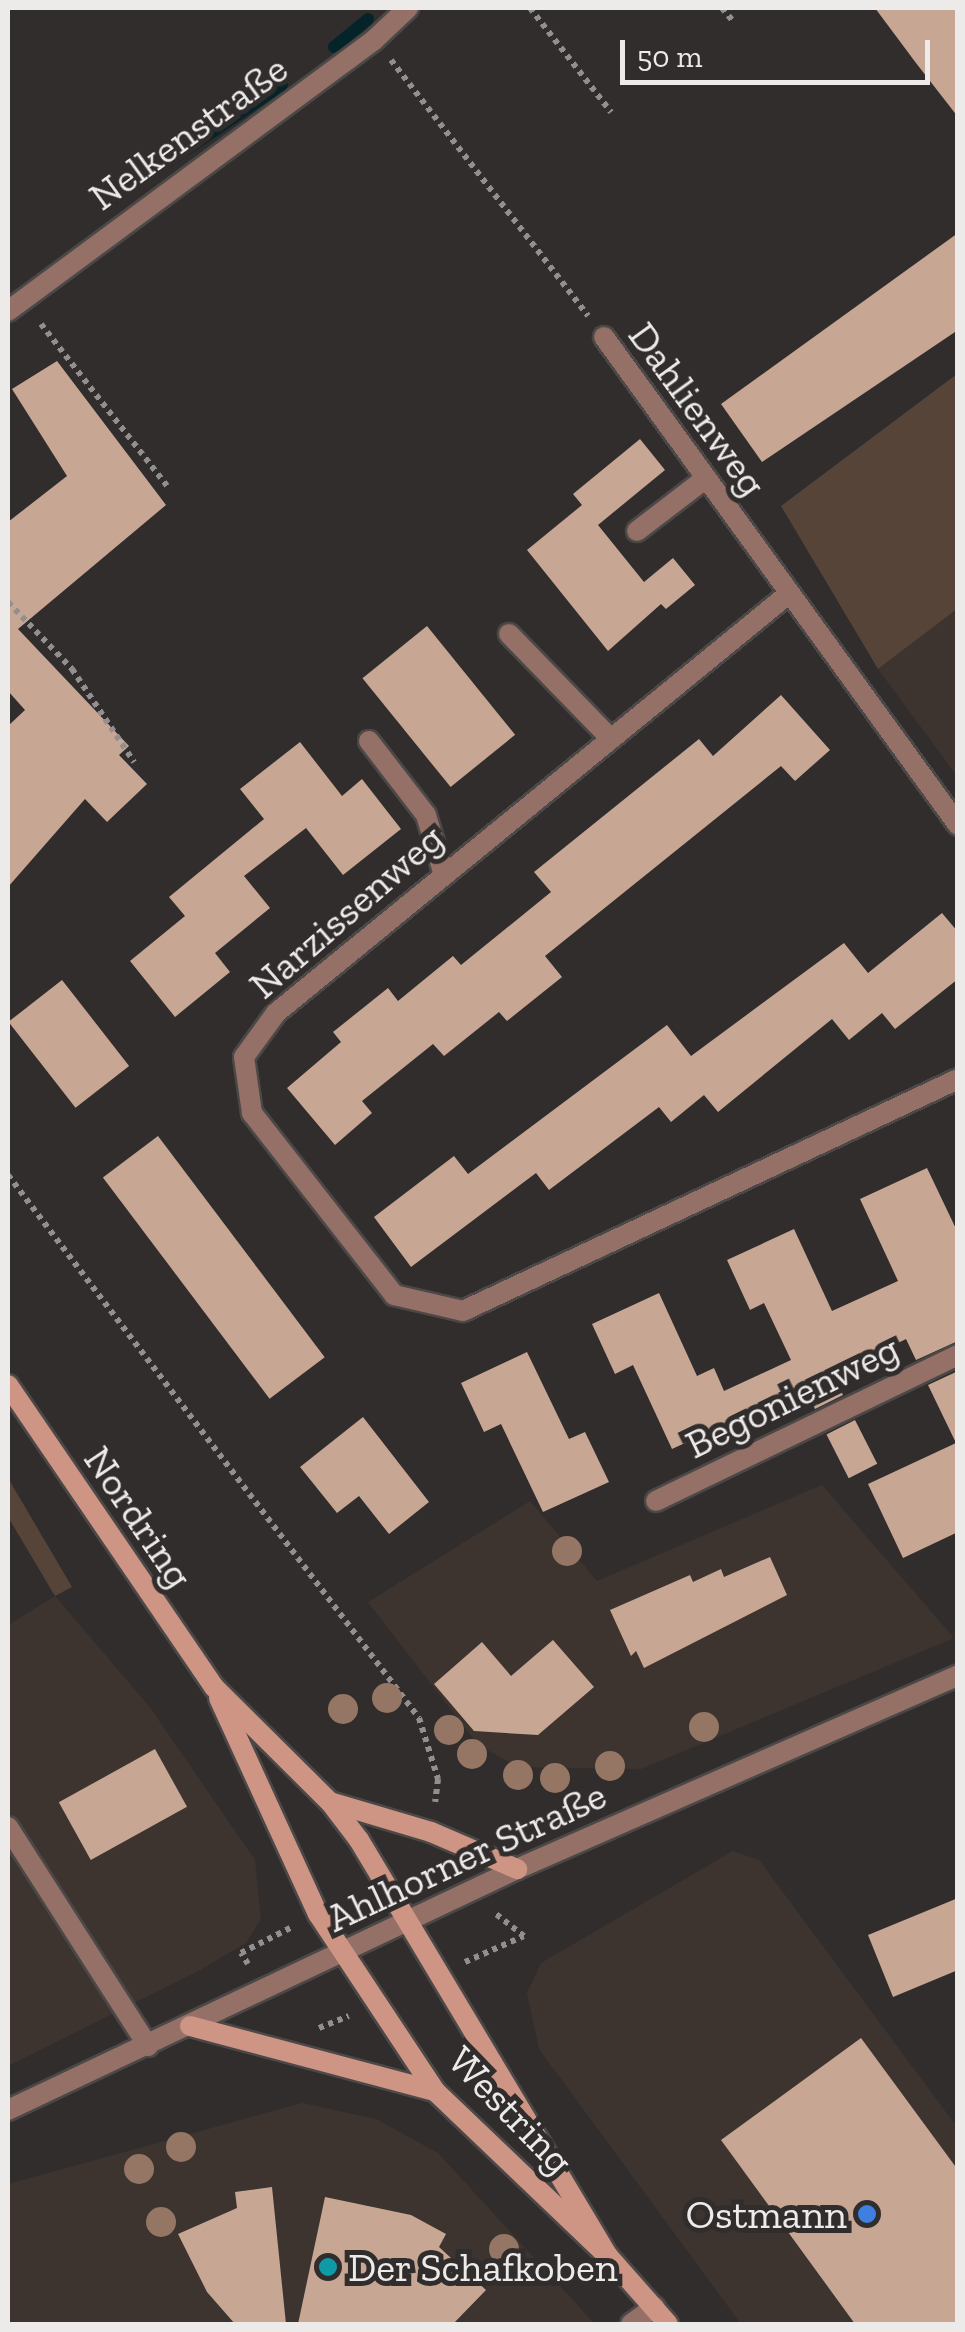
<!DOCTYPE html>
<meta charset="utf-8">
<style>
body{margin:0}
#map{position:relative;width:965px;height:2332px;overflow:hidden;background:#312d2c;font-family:"Zilla Slab",serif}
div>[style]{position:absolute}
[style*='--x']{left:calc(var(--x)*1px);top:calc(var(--y)*1px);width:calc(var(--w)*1px);rotate:calc(var(--a)*1deg)}
.built>*{inset:0;background:#3d342f}
.green>*{inset:0;background:#564439}
.stream>*{height:12px;margin:-6px;padding:0 6px;transform-origin:6px;border-radius:6px;background:#05242a}
.building>*{inset:0;background:#c7a694;transform-origin:0 0}
.path>*{height:6px;margin-top:-3px;transform-origin:0;background:repeating-linear-gradient(90deg,#928f8e 0 5px,transparent 0 10px)}
.roads{filter:drop-shadow(2px 0 #4b4847) drop-shadow(-2px 0 #4b4847) drop-shadow(0 2px #4b4847) drop-shadow(0 -2px #4b4847)}
.service>*{height:20px;margin:-10px;padding:0 10px;transform-origin:10px;border-radius:10px;background:#947066}
.minor>*{height:20px;margin:-10px;padding:0 10px;transform-origin:10px;border-radius:10px;background:#947066}
.tertiary>*{height:20px;margin:-10px;padding:0 10px;transform-origin:10px;border-radius:10px;background:#947066}
.secondary>*{height:20px;margin:-10px;padding:0 10px;transform-origin:10px;border-radius:10px;background:#ce9585}
.trees>*{width:30px;height:30px;margin:-15px;border-radius:50%;background:#957664}
.dots>*{width:28px;height:28px;translate:-50% -50%;box-sizing:border-box;border:5px solid #312d2c;border-radius:50%}
span{translate:-50% -50%;white-space:nowrap;text-align:center;line-height:1.15;-webkit-text-stroke:10px #312d2c;paint-order:stroke}
.street-label{font-size:40px;color:#edebea}
.poi-label{font-size:40px;color:#edebea}
.right{translate:-100% -50%;text-align:right}
.left{translate:0 -50%;text-align:left}
.frame{position:absolute;inset:0;border:10px solid #edebea;pointer-events:none}
.scale{position:absolute;left:620px;top:40px;width:310px;height:45px;box-sizing:border-box;border:5px solid #edebea;border-top:0;padding-left:12px;font-size:30px;line-height:35px;white-space:nowrap;color:#edebea;-webkit-text-stroke:8px #312d2c;paint-order:stroke}
</style>
<div id="map">
<div class="built">
<i style="clip-path:polygon(957px 609px,957px 776px,878px 669px)"></i>
<i style="clip-path:polygon(822px 1485px,954px 1638px,641px 1769px,520px 1767px,479px 1746px,368px 1602px,530px 1501px,597px 1581px)"></i>
<i style="clip-path:polygon(55px 1596px,149px 1706px,255px 1860px,261px 1919px,246px 1943px,200px 1970px,8px 2066px,8px 1625px)"></i>
<i style="clip-path:polygon(733px 1851px,759px 1860px,957px 2127px,957px 2324px,741px 2324px,539px 2049px,527px 1993px,541px 1963px)"></i>
<i style="clip-path:polygon(302px 2103px,376px 2119px,438px 2153px,595px 2324px,8px 2324px,8px 2184px)"></i>
</div>
<div class="green">
<i style="clip-path:polygon(957px 374px,957px 609px,878px 669px,781px 506px)"></i>
<i style="clip-path:polygon(8px 1478px,72px 1587px,55px 1596px,8px 1517px)"></i>
</div>
<div class="stream">
<i style="--x:334;--y:47;--w:44;--a:-39.5"></i>
<i style="--x:103;--y:206;--w:216;--a:-34.1"></i>
</div>
<div class="building">
<i style="clip-path:polygon(875px 8px,958px 8px,958px 117px,916px 63px)"></i>
<i style="clip-path:polygon(958px 233px,958px 330px,762px 462px,721px 404px)"></i>
<i style="clip-path:polygon(57px 361px,166px 505px,18px 629px,129px 746px,119px 755px,147px 784px,107px 822px,85px 799px,8px 887px,8px 726px,25px 710px,8px 691px,8px 522px,67px 476px,12px 389px)"></i>
<i style="clip-path:polygon(640px 439px,665px 470px,598px 525px,644px 582px,673px 558px,695px 585px,666px 609px,661px 604px,608px 651px,527px 550px,582px 505px,573px 494px)"></i>
<i style="left:427px;top:626px;width:140px;height:83px;rotate:51deg"></i>
<i style="clip-path:polygon(781px 695px,830px 750px,795px 781px,781px 766px,545px 956px,562px 977px,507px 1021px,499px 1012px,444px 1056px,433px 1044px,362px 1101px,372px 1113px,335px 1145px,287px 1088px,341px 1042px,333px 1032px,388px 988px,398px 1001px,453px 956px,461px 965px,551px 892px,534px 872px,699px 739px,713px 756px)"></i>
<i style="clip-path:polygon(300px 742px,342px 796px,362px 779px,401px 829px,343px 875px,306px 828px,244px 876px,270px 908px,215px 953px,230px 972px,175px 1017px,130px 961px,185px 916px,169px 897px,264px 819px,240px 789px)"></i>
<i style="clip-path:polygon(942px 913px,958px 932px,958px 979px,895px 1029px,882px 1013px,849px 1040px,832px 1019px,718px 1112px,704px 1095px,671px 1122px,659px 1107px,549px 1190px,536px 1173px,411px 1267px,374px 1217px,454px 1156px,468px 1174px,667px 1025px,691px 1056px,844px 943px,868px 973px)"></i>
<i style="left:62px;top:980px;width:109px;height:68px;rotate:52deg"></i>
<i style="left:158px;top:1136px;width:277px;height:69px;rotate:53deg"></i>
<i style="clip-path:polygon(927px 1168px,958px 1233px,958px 1341px,916px 1360px,906px 1339px,834px 1375px,843px 1395px,815px 1409px,805px 1388px,672px 1449px,633px 1365px,615px 1374px,592px 1324px,659px 1293px,697px 1376px,714px 1368px,724px 1391px,791px 1360px,764px 1303px,750px 1310px,727px 1260px,794px 1229px,832px 1311px,898px 1281px,860px 1199px)"></i>
<i style="clip-path:polygon(527px 1352px,569px 1439px,585px 1432px,609px 1482px,543px 1512px,501px 1424px,484px 1432px,461px 1383px)"></i>
<i style="clip-path:polygon(958px 1371px,958px 1532px,903px 1558px,868px 1484px,956px 1443px,928px 1385px)"></i>
<i style="clip-path:polygon(363px 1417px,429px 1502px,389px 1534px,359px 1496px,337px 1513px,300px 1467px)"></i>
<i style="left:855px;top:1420px;width:49px;height:32px;rotate:63deg"></i>
<i style="clip-path:polygon(770px 1557px,787px 1595px,644px 1668px,636px 1651px,631px 1656px,610px 1610px,690px 1575px,693px 1582px,721px 1569px,724px 1577px)"></i>
<i style="clip-path:polygon(553px 1640px,594px 1687px,538px 1735px,474px 1731px,434px 1684px,482px 1642px,511px 1676px)"></i>
<i style="left:155px;top:1749px;width:66px;height:110px;rotate:61deg"></i>
<i style="clip-path:polygon(958px 1898px,958px 1970px,893px 1997px,868px 1935px)"></i>
<i style="clip-path:polygon(861px 2038px,958px 2170px,958px 2324px,855px 2324px,721px 2140px)"></i>
<i style="clip-path:polygon(272px 2187px,286px 2324px,235px 2324px,207px 2292px,178px 2234px,237px 2208px,235px 2192px)"></i>
<i style="clip-path:polygon(325px 2197px,411px 2215px,446px 2234px,439px 2247px,486px 2290px,453px 2324px,298px 2324px)"></i>
</div>
<div class="path">
<i style="--x:530;--y:8;--w:132;--a:52.1"></i>
<i style="--x:722;--y:8;--w:16;--a:50"></i>
<i style="--x:391;--y:60;--w:323;--a:52.4"></i>
<i style="--x:41;--y:324;--w:205;--a:52.1"></i>
<i style="--x:8;--y:602;--w:93;--a:46.3"></i>
<i style="--x:72;--y:669;--w:112;--a:56.3"></i>
<i style="--x:8;--y:1175;--w:681;--a:52.88"></i>
<i style="--x:419;--y:1718;--w:64;--a:72.7"></i>
<i style="--x:438;--y:1779;--w:23;--a:97"></i>
<i style="--x:465;--y:1962;--w:64;--a:-23.8"></i>
<i style="--x:524;--y:1936;--w:37;--a:-142"></i>
<i style="--x:248;--y:1964;--w:13;--a:-122"></i>
<i style="--x:241;--y:1953;--w:59;--a:-27"></i>
<i style="--x:319;--y:2028;--w:32;--a:-22"></i>
</div>
<div class="roads">
<div class="service">
<i style="--x:637;--y:531;--w:87;--a:-37.5"></i>
<i style="--x:509;--y:634;--w:145;--a:45.8"></i>
<i style="--x:369;--y:741;--w:93;--a:52.4"></i>
<i style="--x:426;--y:815;--w:59;--a:73.4"></i>
<i style="--x:8;--y:1827;--w:260;--a:57.4"></i>
</div>
<div class="minor">
<i style="--x:8;--y:311;--w:455;--a:-36.5"></i>
<i style="--x:374;--y:40;--w:47;--a:-43.3"></i>
<i style="--x:604;--y:337;--w:603;--a:54.04"></i>
<i style="--x:786;--y:596;--w:659;--a:140.73"></i>
<i style="--x:276;--y:1013;--w:54;--a:126"></i>
<i style="--x:244;--y:1057;--w:57;--a:81.9"></i>
<i style="--x:252;--y:1113;--w:231;--a:52"></i>
<i style="--x:394;--y:1295;--w:71;--a:13.1"></i>
<i style="--x:463;--y:1311;--w:547;--a:-25.11"></i>
<i style="--x:656;--y:1501;--w:335;--a:-25.8"></i>
<i style="--x:631;--y:2324;--w:29;--a:-36"></i>
</div>
<div class="tertiary">
<i style="--x:8;--y:2110;--w:563;--a:-25.34"></i>
<i style="--x:517;--y:1869;--w:482;--a:-23.7"></i>
</div>
<div class="secondary">
<i style="--x:8;--y:1385;--w:366;--a:55.7"></i>
<i style="--x:214;--y:1687;--w:163;--a:44.8"></i>
<i style="--x:330;--y:1802;--w:48;--a:52.7"></i>
<i style="--x:359;--y:1840;--w:486;--a:59.1"></i>
<i style="--x:219;--y:1698;--w:238;--a:65.4"></i>
<i style="--x:318;--y:1914;--w:212;--a:56.5"></i>
<i style="--x:435;--y:2091;--w:240;--a:43.7"></i>
<i style="--x:609;--y:2257;--w:89;--a:48.6"></i>
<i style="--x:330;--y:1802;--w:105;--a:16.5"></i>
<i style="--x:431;--y:1832;--w:94;--a:23.3"></i>
<i style="--x:190;--y:2026;--w:253;--a:14.9"></i>
</div>
</div>
<div class="trees">
<i style="left:567px;top:1551px"></i>
<i style="left:387px;top:1698px"></i>
<i style="left:343px;top:1709px"></i>
<i style="left:704px;top:1727px"></i>
<i style="left:449px;top:1730px"></i>
<i style="left:472px;top:1754px"></i>
<i style="left:610px;top:1766px"></i>
<i style="left:518px;top:1775px"></i>
<i style="left:555px;top:1778px"></i>
<i style="left:181px;top:2147px"></i>
<i style="left:139px;top:2169px"></i>
<i style="left:161px;top:2222px"></i>
<i style="left:504px;top:2249px"></i>
</div>
<div class="dots">
<i style="left:867px;top:2214px;background:#3f7fe0"></i>
<i style="left:328px;top:2267px;background:#0f9aa8"></i>
</div>
<div class="street-label">
<span style="left:188px;top:132px;rotate:-36deg">Nelkenstraße</span>
<span style="left:698px;top:409px;rotate:54deg">Dahlienweg</span>
<span style="left:346px;top:911px;rotate:-41deg">Narzissenweg</span>
<span style="left:792px;top:1396px;rotate:-26deg">Begonienweg</span>
<span style="left:139px;top:1517px;rotate:56deg">Nordring</span>
<span style="left:466px;top:1856px;rotate:-25deg">Ahlhorner Straße</span>
<span style="left:511px;top:2110px;rotate:46deg">Westring</span>
</div>
<div class="poi-label">
<span class="right" style="left:847px;top:2214px">Ostmann</span>
<span class="left" style="left:348px;top:2267px">Der Schafkoben</span>
</div>
<div class="frame"></div>
<div class="scale">50 m</div>
</div>
